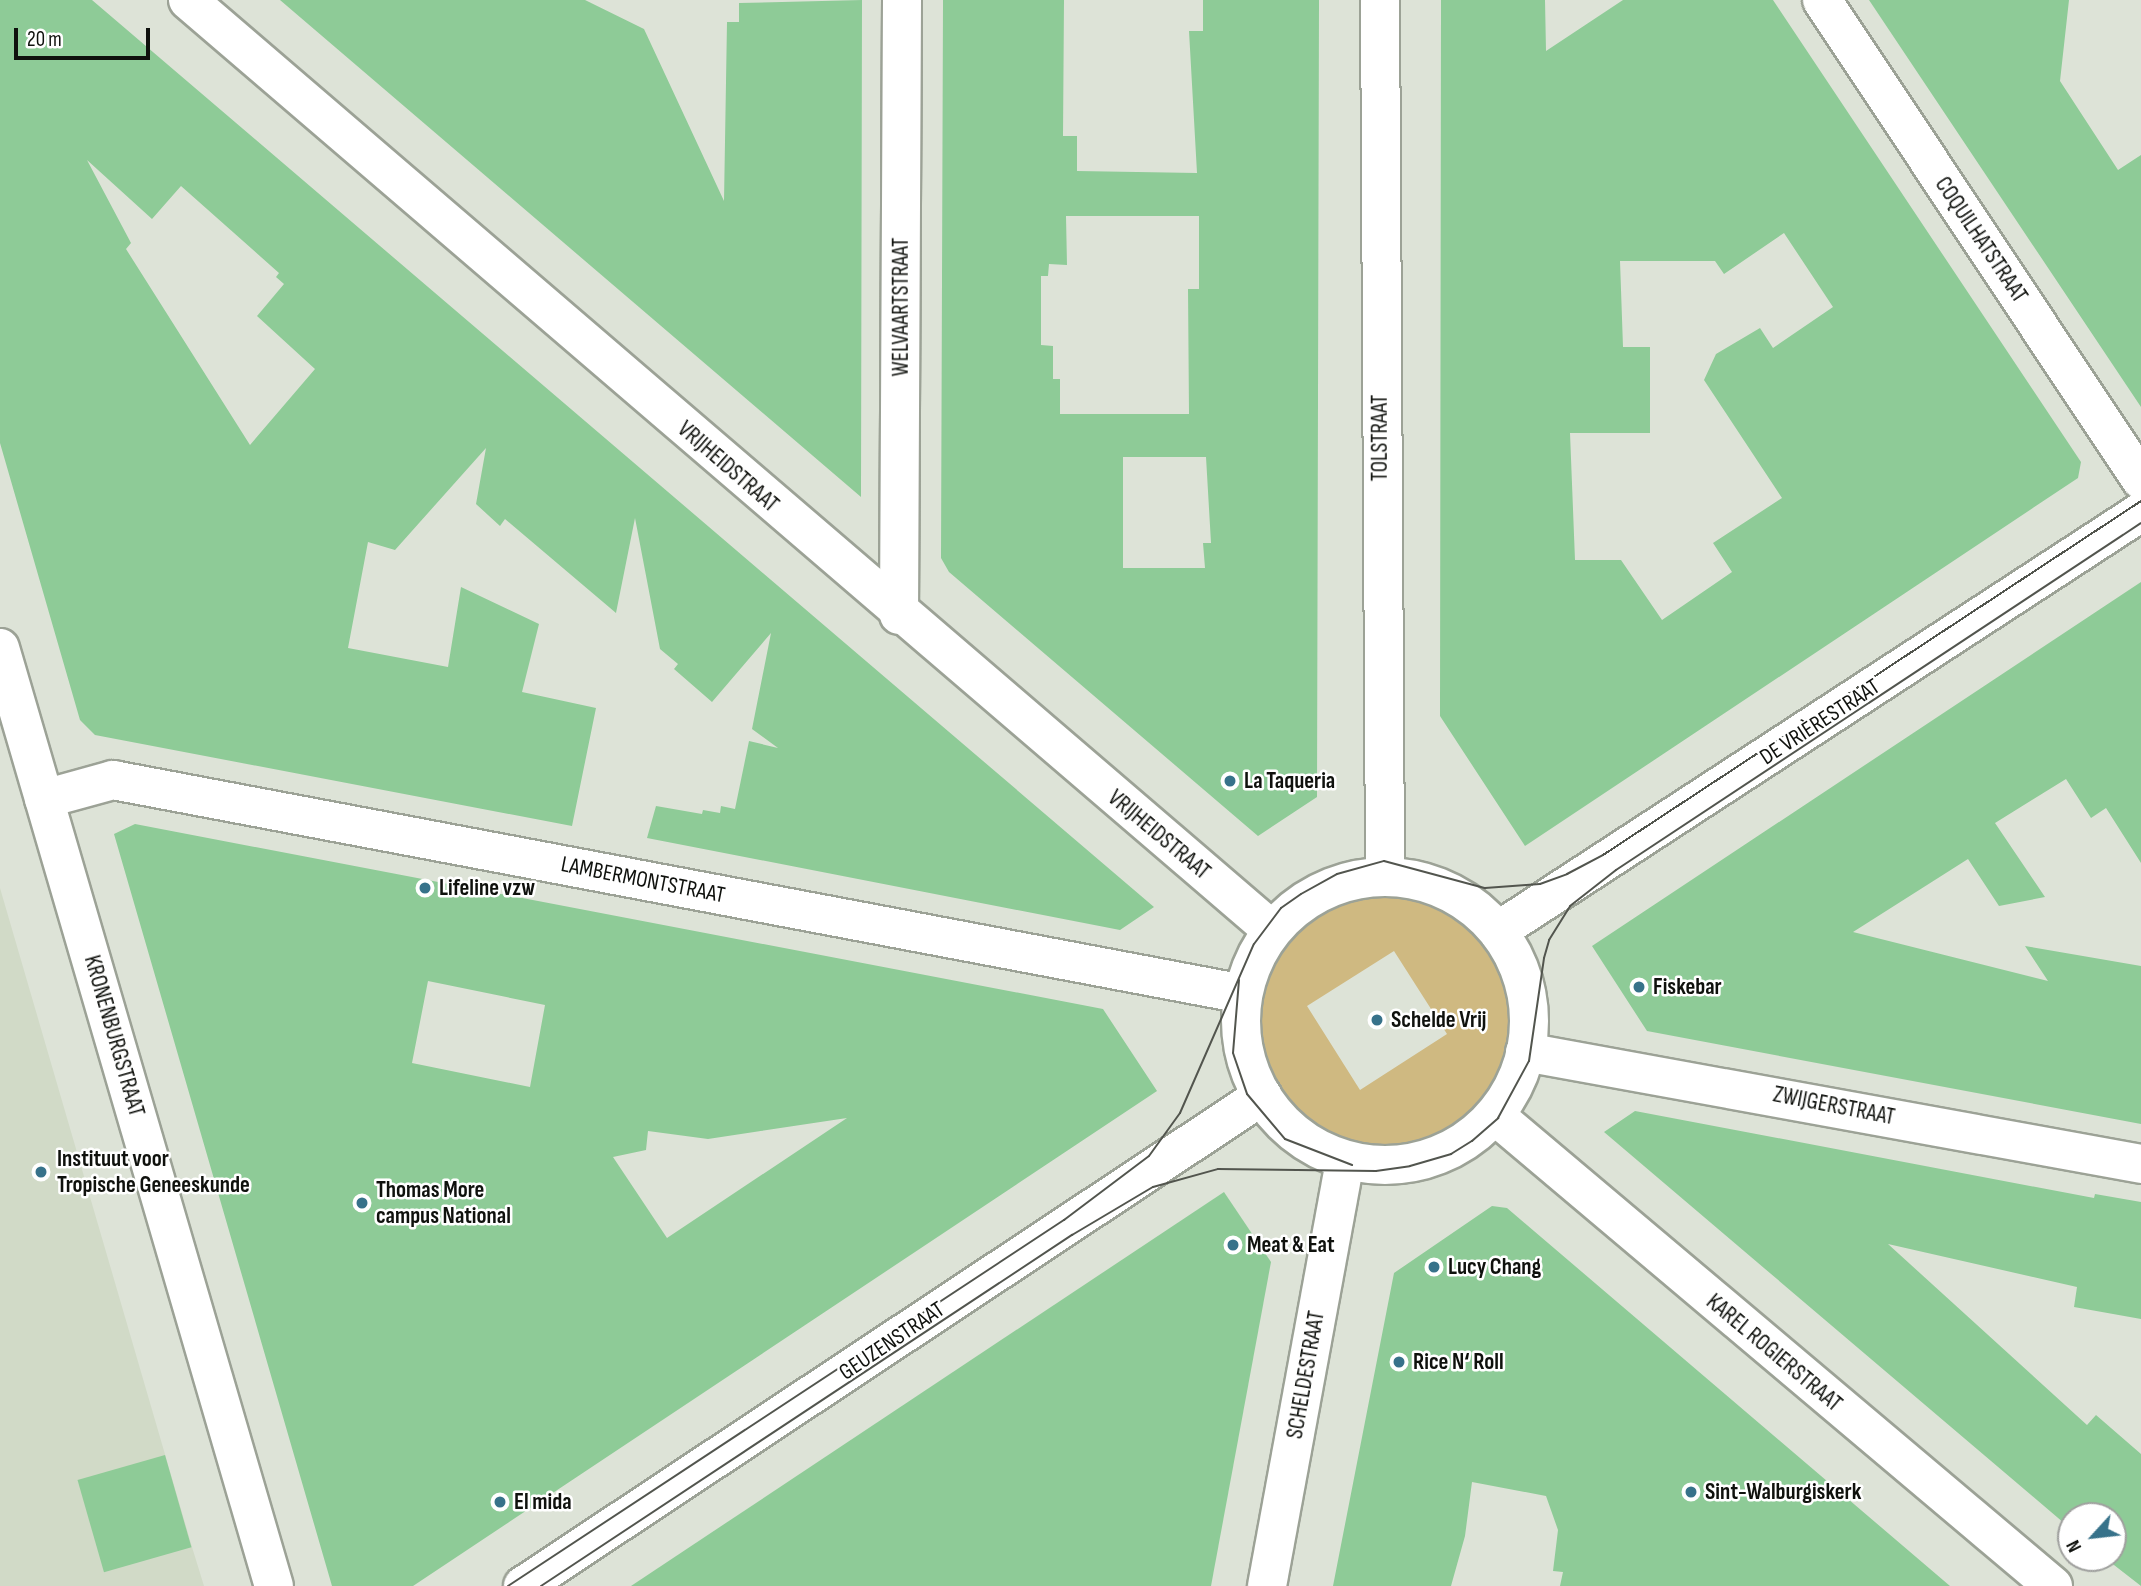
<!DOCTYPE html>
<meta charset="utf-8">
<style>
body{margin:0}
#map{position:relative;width:2141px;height:1586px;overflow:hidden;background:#dde3d7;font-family:"Sofia Sans Condensed",sans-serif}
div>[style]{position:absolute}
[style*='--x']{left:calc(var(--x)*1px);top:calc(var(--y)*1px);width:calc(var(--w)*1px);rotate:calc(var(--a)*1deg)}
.built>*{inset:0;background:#d1dac7}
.green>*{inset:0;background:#cfb981}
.building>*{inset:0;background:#8ecb97;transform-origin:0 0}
.roads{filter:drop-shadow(2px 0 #9ca296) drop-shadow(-2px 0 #9ca296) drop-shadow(0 2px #9ca296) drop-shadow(0 -2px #9ca296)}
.street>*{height:38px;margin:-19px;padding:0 19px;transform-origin:19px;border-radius:19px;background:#fff}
.secondary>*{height:38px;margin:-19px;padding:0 19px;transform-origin:19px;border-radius:19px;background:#fff}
.secondary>.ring{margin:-19px;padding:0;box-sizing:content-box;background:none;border:38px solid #fff;border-radius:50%}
.tram>*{height:2px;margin:-1px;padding:0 1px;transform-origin:1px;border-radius:1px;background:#52554e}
.dots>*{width:19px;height:19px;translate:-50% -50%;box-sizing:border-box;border:4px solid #fff;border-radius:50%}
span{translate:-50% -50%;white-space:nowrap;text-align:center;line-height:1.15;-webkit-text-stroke:5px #fff;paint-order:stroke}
.street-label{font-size:23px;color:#0f110d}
.poi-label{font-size:23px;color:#0f110d;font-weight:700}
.left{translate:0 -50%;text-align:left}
.north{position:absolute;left:2057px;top:1502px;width:70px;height:70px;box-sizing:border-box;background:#fff;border:2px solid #9fa09e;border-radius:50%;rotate:243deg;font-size:19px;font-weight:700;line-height:28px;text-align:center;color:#0f110d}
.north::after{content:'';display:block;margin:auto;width:24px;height:32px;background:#37728a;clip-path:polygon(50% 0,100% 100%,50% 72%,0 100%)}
.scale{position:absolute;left:14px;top:28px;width:136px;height:32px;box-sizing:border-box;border:4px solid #0f110d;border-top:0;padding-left:9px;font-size:21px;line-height:24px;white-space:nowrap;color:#0f110d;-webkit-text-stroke:5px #fff;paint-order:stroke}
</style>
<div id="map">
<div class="built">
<i style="clip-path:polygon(0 888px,192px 1547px,204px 1586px,0 1586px)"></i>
</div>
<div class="green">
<i style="clip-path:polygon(evenodd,1376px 882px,1437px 894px,1466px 911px,1488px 934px,1505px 962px,1515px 994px,1518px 1027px,1511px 1059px,1497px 1089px,1477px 1115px,1451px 1135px,1421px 1148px,1389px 1153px,1356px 1151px,1325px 1141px,1299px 1125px,1278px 1104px,1262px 1079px,1247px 1021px,1249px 991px,1274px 937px,1319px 898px,1376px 882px,1394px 951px,1447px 1034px,1360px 1090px,1307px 1006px,1394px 951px)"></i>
</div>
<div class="building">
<i style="clip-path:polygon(evenodd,0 0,92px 0,1154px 907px,1120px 930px,647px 838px,656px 806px,702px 814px,703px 810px,720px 813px,721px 806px,735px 809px,749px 741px,778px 748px,752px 729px,771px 633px,712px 702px,674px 669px,678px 664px,660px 649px,635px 518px,616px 613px,505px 519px,500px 526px,476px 504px,486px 448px,395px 550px,368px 542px,348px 648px,448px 667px,461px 587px,539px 624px,522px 692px,596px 708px,572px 826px,95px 735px,80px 720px,0 443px,0 0,87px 160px,152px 219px,181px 186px,279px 273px,276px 277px,284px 284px,257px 316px,315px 369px,250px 445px,126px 249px,131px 243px,87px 160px)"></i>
<i style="clip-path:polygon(280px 0,585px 0,644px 29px,724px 201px,727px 22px,739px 22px,739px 3px,862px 0,861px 497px)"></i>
<i style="clip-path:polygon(evenodd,943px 0,1064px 0,1063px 136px,1077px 136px,1077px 171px,1197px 173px,1189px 31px,1203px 31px,1203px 0,1319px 0,1317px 797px,1258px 836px,949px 572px,941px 558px,943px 0,1066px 216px,1199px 216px,1199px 289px,1188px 289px,1189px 414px,1060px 414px,1060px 379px,1053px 379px,1053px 346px,1041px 345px,1041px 276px,1048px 276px,1049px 264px,1067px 265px,1066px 216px,943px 0,1123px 457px,1206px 457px,1211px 543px,1203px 543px,1205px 568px,1123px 568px,1123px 457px)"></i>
<i style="clip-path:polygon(evenodd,1441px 0,1545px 0,1546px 51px,1623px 0,1773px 0,2081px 462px,2078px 478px,1525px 846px,1440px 716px,1441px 0,1784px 233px,1833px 307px,1773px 348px,1760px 328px,1716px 354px,1704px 380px,1782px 498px,1713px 543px,1732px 572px,1662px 620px,1621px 560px,1575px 560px,1570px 433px,1650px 433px,1650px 347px,1623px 347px,1620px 261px,1715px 261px,1724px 274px,1784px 233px)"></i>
<i style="clip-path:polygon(1869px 0,2069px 0,2060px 81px,2118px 170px,2141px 155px,2141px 407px)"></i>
<i style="clip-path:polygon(2141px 582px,2141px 863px,2106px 808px,2091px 818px,2066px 779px,1995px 823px,2045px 897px,1999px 906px,1968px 859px,1853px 932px,2048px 981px,2025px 946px,2141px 966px,2141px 1124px,1647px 1031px,1592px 946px)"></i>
<i style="clip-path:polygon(evenodd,135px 824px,1103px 1009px,1157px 1091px,413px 1586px,332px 1586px,114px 834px,135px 824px,428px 981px,545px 1005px,530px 1087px,412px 1063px,428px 981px,135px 824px,847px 1118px,667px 1238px,613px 1157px,646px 1150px,648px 1131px,708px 1139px,847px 1118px)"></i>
<i style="clip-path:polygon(1635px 1111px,2094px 1198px,2095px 1194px,2141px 1202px,2141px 1319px,2074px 1307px,2077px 1287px,1888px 1244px,2087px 1425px,2096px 1415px,2141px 1454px,2141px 1586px,2105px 1558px,2113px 1558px,2113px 1516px,2071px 1516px,2071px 1529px,1604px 1132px)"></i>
<i style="clip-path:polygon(1224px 1192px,1271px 1262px,1211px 1586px,631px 1586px)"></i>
<i style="clip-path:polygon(1492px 1206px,1507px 1208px,1950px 1586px,1560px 1586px,1563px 1572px,1553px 1571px,1558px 1530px,1546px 1496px,1472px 1482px,1465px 1536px,1451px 1586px,1333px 1586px,1394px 1273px)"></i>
<i style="left:165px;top:1455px;width:96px;height:91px;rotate:74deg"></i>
</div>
<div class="roads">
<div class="street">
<i style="--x:188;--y:0;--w:1428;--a:40.63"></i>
<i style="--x:1380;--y:0;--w:876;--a:89.67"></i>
<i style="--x:1822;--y:0;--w:576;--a:56.39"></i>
<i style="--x:899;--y:615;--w:615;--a:-89.72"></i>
<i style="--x:0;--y:648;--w:977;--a:73.72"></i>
<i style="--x:44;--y:799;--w:72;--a:-15.4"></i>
<i style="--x:113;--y:780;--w:1150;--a:10.72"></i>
<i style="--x:1525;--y:1052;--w:626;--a:10.3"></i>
<i style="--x:1498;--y:1118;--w:726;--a:40.14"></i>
<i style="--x:1267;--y:1586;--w:430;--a:-79.6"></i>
</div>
<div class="secondary">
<i class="ring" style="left:1241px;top:877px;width:250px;height:250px"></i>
<i style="--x:1498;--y:931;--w:767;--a:-33.09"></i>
<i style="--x:523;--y:1586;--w:887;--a:-33.55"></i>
</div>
</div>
<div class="tram">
<i style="--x:1239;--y:980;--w:73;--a:94.7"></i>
<i style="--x:1233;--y:1053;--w:43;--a:71.1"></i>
<i style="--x:1247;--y:1094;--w:59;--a:49.8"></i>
<i style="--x:1285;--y:1139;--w:72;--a:21.2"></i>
<i style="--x:508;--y:1586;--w:666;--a:-33.36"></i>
<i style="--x:1064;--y:1220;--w:106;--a:-37"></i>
<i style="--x:1149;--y:1156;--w:53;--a:-54.2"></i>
<i style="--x:1180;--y:1113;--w:184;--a:-66.4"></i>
<i style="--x:1254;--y:944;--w:45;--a:-53.1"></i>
<i style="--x:1281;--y:908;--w:24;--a:-35"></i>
<i style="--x:1301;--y:894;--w:41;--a:-29.1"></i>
<i style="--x:1337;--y:874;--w:49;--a:-15.5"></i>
<i style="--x:1384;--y:861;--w:105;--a:15"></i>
<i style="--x:1485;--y:888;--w:55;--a:-4.2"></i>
<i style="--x:1540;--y:884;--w:29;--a:-20"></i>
<i style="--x:1567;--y:874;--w:41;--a:-27.8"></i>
<i style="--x:1603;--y:855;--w:644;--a:-33.34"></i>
<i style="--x:541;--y:1586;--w:637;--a:-33.47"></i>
<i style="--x:1072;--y:1235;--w:94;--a:-30.7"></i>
<i style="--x:1153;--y:1187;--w:67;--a:-15.5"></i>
<i style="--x:1218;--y:1169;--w:158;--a:0.7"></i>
<i style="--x:1376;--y:1171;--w:34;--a:-8"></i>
<i style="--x:1410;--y:1166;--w:43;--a:-16.3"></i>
<i style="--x:1451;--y:1154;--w:25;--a:-32"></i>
<i style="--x:1472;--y:1141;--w:35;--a:-41"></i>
<i style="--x:1498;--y:1118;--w:65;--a:-61.5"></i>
<i style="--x:1529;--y:1061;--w:104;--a:-81.7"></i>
<i style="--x:1544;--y:958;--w:19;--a:-74"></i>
<i style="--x:1549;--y:940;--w:40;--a:-58"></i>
<i style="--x:1570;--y:906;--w:58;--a:-38"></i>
<i style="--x:1616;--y:870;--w:629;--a:-33.46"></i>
</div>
<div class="dots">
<i style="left:1230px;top:781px;background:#37728a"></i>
<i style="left:425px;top:888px;background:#37728a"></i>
<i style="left:1639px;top:987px;background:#37728a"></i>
<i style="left:1377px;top:1020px;background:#37728a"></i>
<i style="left:41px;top:1172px;background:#37728a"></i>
<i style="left:362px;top:1203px;background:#37728a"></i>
<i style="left:1233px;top:1245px;background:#37728a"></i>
<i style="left:1434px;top:1267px;background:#37728a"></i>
<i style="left:1399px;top:1362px;background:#37728a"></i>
<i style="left:1691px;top:1492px;background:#37728a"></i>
<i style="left:500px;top:1502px;background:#37728a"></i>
</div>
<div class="street-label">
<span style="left:1981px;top:240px;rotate:56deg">COQUILHATSTRAAT</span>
<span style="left:901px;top:307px;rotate:-90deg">WELVAARTSTRAAT</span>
<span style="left:1380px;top:438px;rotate:-90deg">TOLSTRAAT</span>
<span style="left:728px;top:467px;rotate:41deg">VRIJHEIDSTRAAT</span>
<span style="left:1820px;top:722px;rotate:-33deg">DE VRIÈRESTRAAT</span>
<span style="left:1159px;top:835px;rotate:40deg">VRIJHEIDSTRAAT</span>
<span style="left:643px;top:880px;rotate:11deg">LAMBERMONTSTRAAT</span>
<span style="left:114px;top:1036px;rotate:74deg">KRONENBURGSTRAAT</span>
<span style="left:1834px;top:1106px;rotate:11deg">ZWIJGERSTRAAT</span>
<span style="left:892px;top:1341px;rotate:-34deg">GEUZENSTRAAT</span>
<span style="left:1774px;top:1353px;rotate:40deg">KAREL ROGIERSTRAAT</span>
<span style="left:1306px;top:1375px;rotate:-80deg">SCHELDESTRAAT</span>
</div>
<div class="poi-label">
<span class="left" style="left:1244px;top:781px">La Taqueria</span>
<span class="left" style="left:439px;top:888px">Lifeline vzw</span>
<span class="left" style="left:1653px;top:987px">Fiskebar</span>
<span class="left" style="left:1391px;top:1020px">Schelde Vrij</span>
<span class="left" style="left:57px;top:1172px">Instituut voor<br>Tropische Geneeskunde</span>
<span class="left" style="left:376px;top:1203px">Thomas More<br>campus National</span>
<span class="left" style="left:1247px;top:1245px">Meat &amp; Eat</span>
<span class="left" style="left:1448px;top:1267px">Lucy Chang</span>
<span class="left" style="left:1413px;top:1362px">Rice N‘ Roll</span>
<span class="left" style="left:1705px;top:1492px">Sint-Walburgiskerk</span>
<span class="left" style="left:514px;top:1502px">El mida</span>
</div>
<div class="north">N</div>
<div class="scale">20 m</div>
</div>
